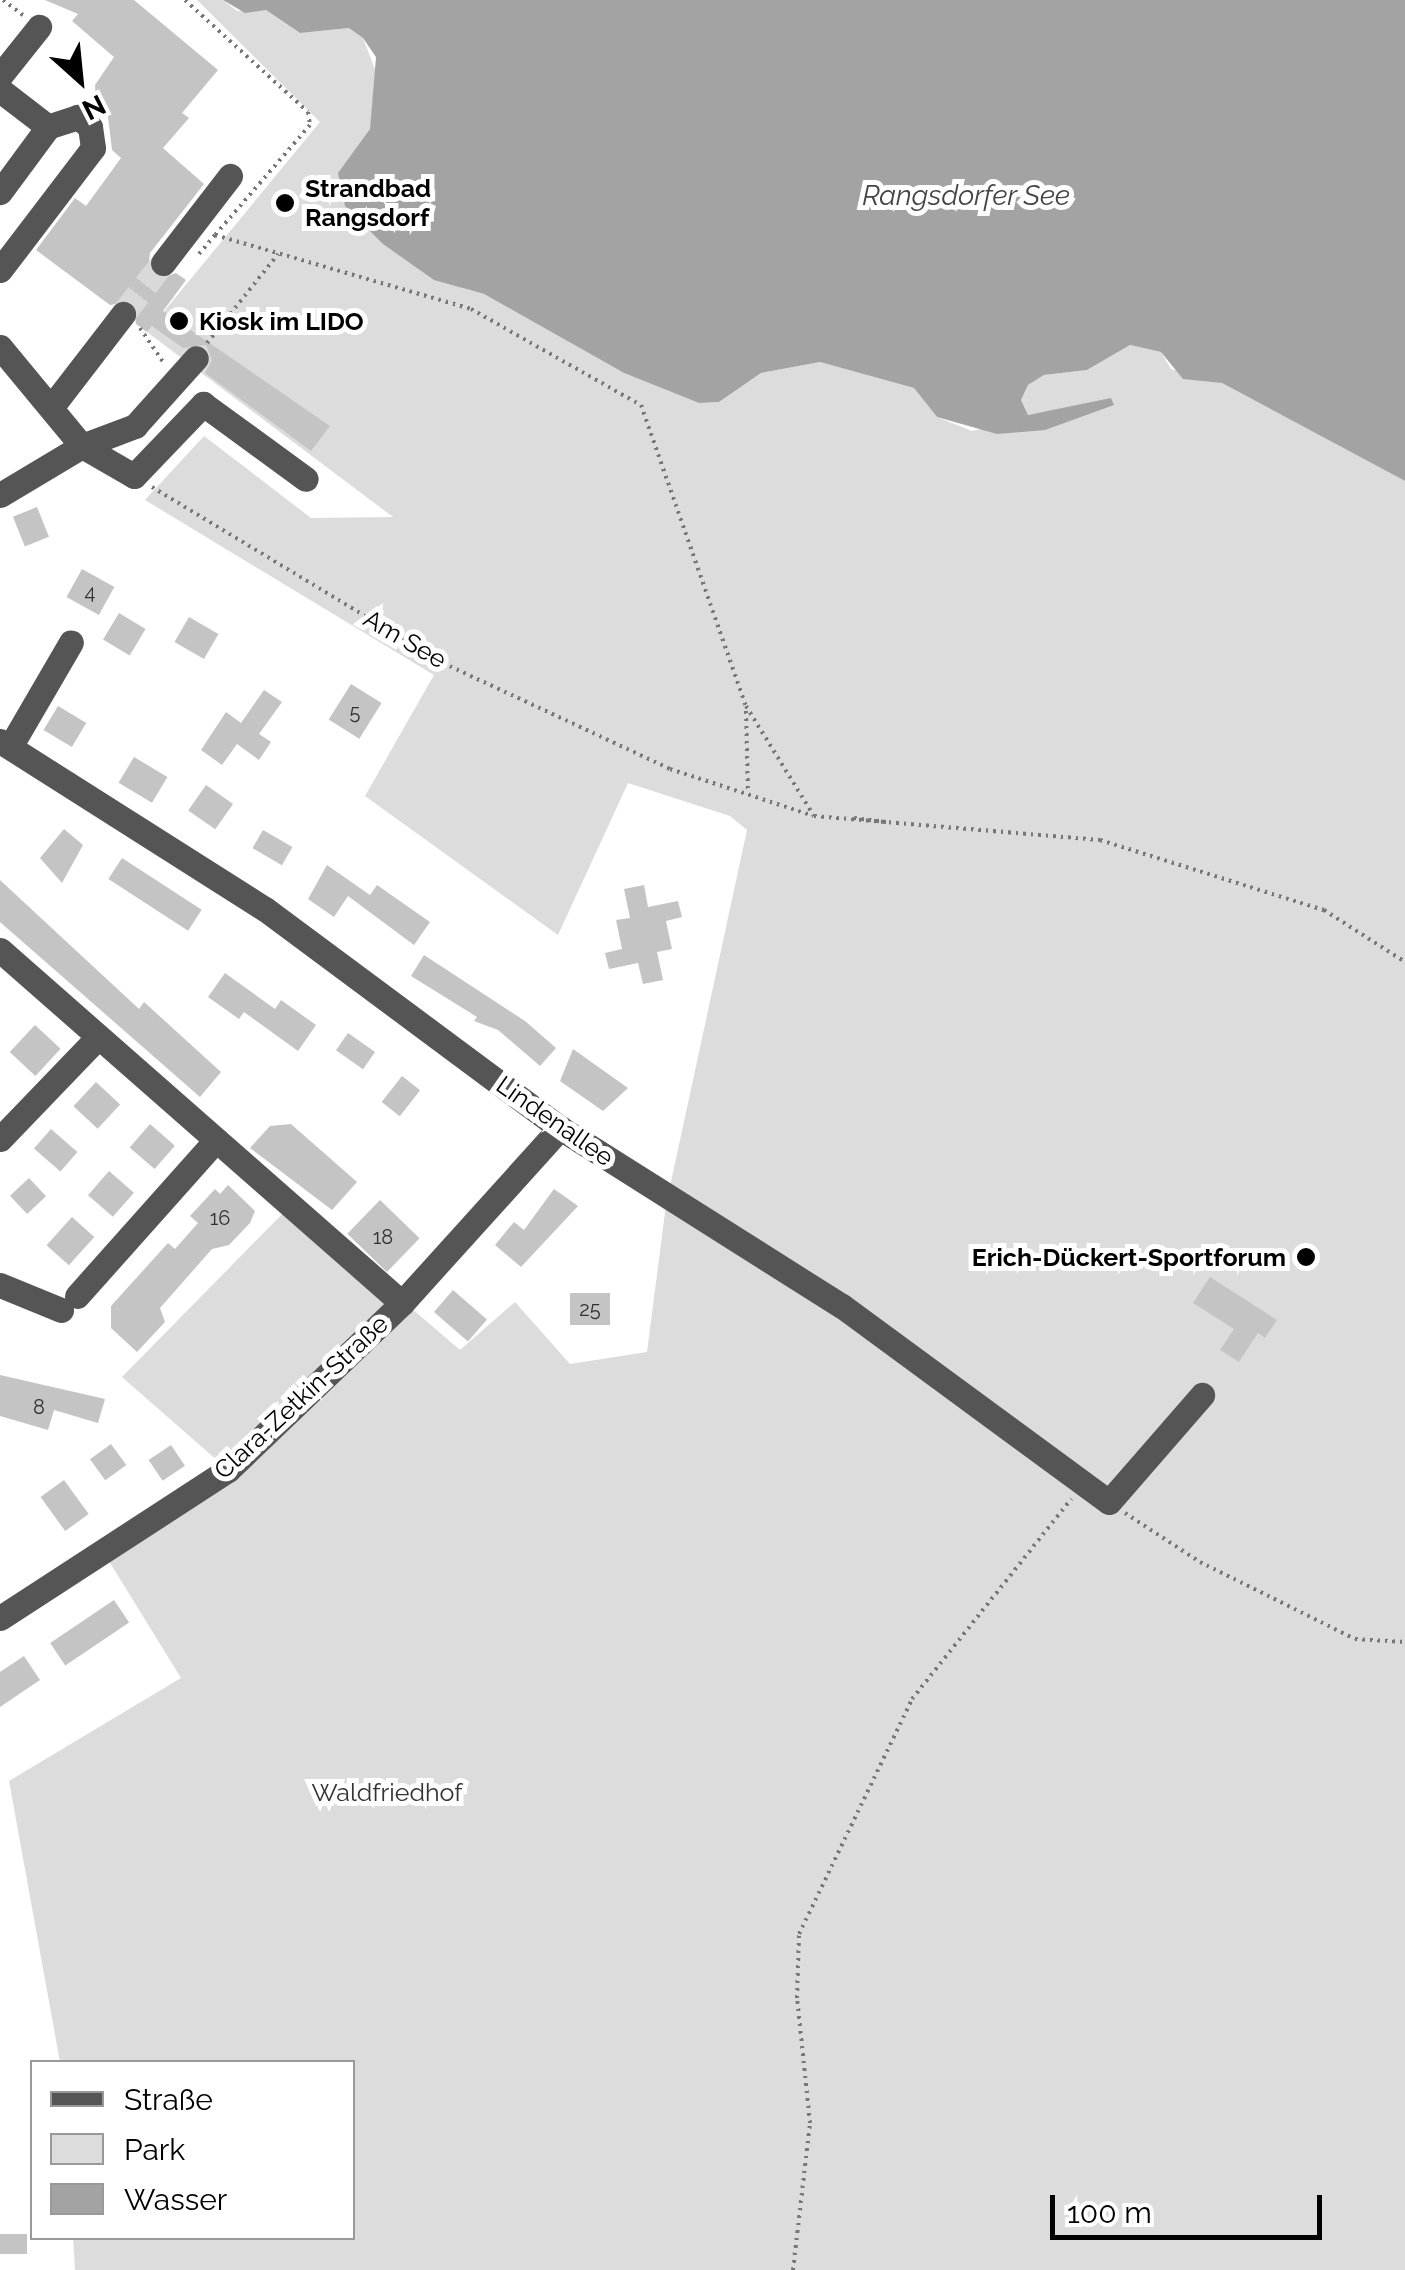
<!DOCTYPE html>
<meta charset="utf-8">
<style>
body{margin:0}
#map{position:relative;width:1405px;height:2270px;overflow:hidden;background:#fff;font-family:Raleway,sans-serif}
div>[style]{position:absolute}
[style*='--x']{left:calc(var(--x)*1px);top:calc(var(--y)*1px);width:calc(var(--w)*1px);rotate:calc(var(--a)*1deg)}
.green>*{inset:0;background:#dcdcdc}
.water>*{inset:0;background:#a3a3a3}
.building>*{inset:0;background:#c4c4c4;transform-origin:0 0}
.minor-tunnel>*{height:25px;margin-top:-12.5px;transform-origin:0;background:repeating-linear-gradient(90deg,#d9d9d9 0 25px,transparent 0 37px)}
.path>*{height:4px;margin-top:-2px;transform-origin:0;background:repeating-linear-gradient(90deg,#777 0 2.5px,transparent 0 7.5px)}
.minor>*{height:25px;margin:-12.5px;padding:0 12.5px;transform-origin:12.5px;border-radius:12.5px;background:#555}
.dots>*{width:28px;height:28px;translate:-50% -50%;box-sizing:border-box;border:5px solid #fff;border-radius:50%}
span{translate:-50% -50%;white-space:nowrap;text-align:center;line-height:1.15;-webkit-text-stroke:10px #fff;paint-order:stroke}
.number-label{font-size:20px;color:#313131}
.number-label span{-webkit-text-stroke-width:0}
.poi-label{font-size:25px;color:#000;font-weight:700}
.left{translate:0 -50%;text-align:left}
.right{translate:-100% -50%;text-align:right}
.street-label{font-size:25px;color:#000}
.park-label{font-size:25px;color:#333}
.water-label{font-size:28px;color:#444;font-style:italic}
.legend{position:absolute;left:30px;top:2060px;width:325px;height:180px;box-sizing:border-box;background:#fff;border:2px solid #999;margin:0;padding:12px 18px;list-style:none;font-size:30px;color:#000}
.legend li{display:flex;align-items:center;gap:20px;height:50px}
.legend b{width:50px;border:2px solid #999}
.north{position:absolute;left:30px;top:30px;width:100px;height:100px;-webkit-text-stroke:8px #fff;paint-order:stroke;rotate:153deg;font-size:28px;font-weight:700;line-height:40px;text-align:center;color:#000}
.north::after{content:'';display:block;margin:auto;width:35px;height:45px;background:#000;clip-path:polygon(50% 0,100% 100%,50% 72%,0 100%)}
.scale{position:absolute;left:1050px;top:2195px;width:272px;height:45px;box-sizing:border-box;border:5px solid #000;border-top:0;padding-left:12px;font-size:30px;line-height:35px;white-space:nowrap;color:#000;-webkit-text-stroke:8px #fff;paint-order:stroke}
</style>
<div id="map">
<div class="green">
<i style="clip-path:polygon(197px 0,223px 0,237px 11px,266px 10px,300px 33px,349px 28px,363px 38px,376px 72px,370px 130px,358px 148px,461px 288px,484px 294px,624px 373px,699px 403px,719px 402px,761px 373px,820px 362px,914px 388px,937px 417px,972px 431px,1111px 399px,1028px 415px,1021px 400px,1028px 385px,1044px 375px,1087px 370px,1130px 345px,1161px 352px,1171px 369px,1222px 383px,1405px 481px,1405px 2270px,75px 2270px,73px 2238px,352px 2238px,352px 2062px,60px 2062px,9px 1781px,181px 1678px,104px 1553px,227px 1469px,122px 1377px,291px 1205px,460px 1350px,515px 1302px,570px 1364px,647px 1352px,666px 1205px,747px 830px,730px 816px,628px 783px,558px 935px,365px 796px,434px 675px,145px 500px,204px 436px,311px 518px,393px 517px,147px 332px,320px 122px)"></i>
</div>
<div class="water">
<i style="clip-path:polygon(223px 0,1405px 0,1405px 481px,1222px 383px,1183px 379px,1161px 352px,1130px 345px,1087px 370px,1044px 375px,1028px 385px,1021px 400px,1028px 415px,1111px 398px,1114px 405px,1045px 430px,997px 434px,937px 417px,914px 388px,820px 362px,761px 373px,719px 402px,699px 403px,624px 373px,484px 294px,434px 280px,383px 244px,345px 206px,338px 173px,370px 129px,376px 57px,363px 38px,349px 28px,300px 33px,266px 10px,245px 13px)"></i>
</div>
<div class="building">
<i style="clip-path:polygon(45px 0,134px 0,218px 70px,182px 113px,189px 118px,163px 148px,204px 184px,150px 253px,148px 268px,160px 279px,176px 273px,186px 280px,163px 311px,330px 426px,311px 451px,205px 373px,212px 360px,206px 345px,183px 348px,152px 326px,147px 332px,136px 324px,132px 301px,110px 305px,36px 250px,75px 198px,86px 206px,121px 158px,112px 150px,107px 109px,96px 100px,95px 85px,114px 57px,72px 21px,78px 14px)"></i>
<i style="left:37px;top:507px;width:32px;height:26px;rotate:68deg"></i>
<i style="left:82px;top:569px;width:37px;height:32px;rotate:29deg"></i>
<i style="left:119px;top:613px;width:31px;height:31px;rotate:31deg"></i>
<i style="left:189px;top:617px;width:34px;height:29px;rotate:30deg"></i>
<i style="left:351px;top:684px;width:36px;height:42px;rotate:32deg"></i>
<i style="clip-path:polygon(264px 690px,282px 702px,259px 734px,271px 742px,259px 760px,237px 744px,222px 765px,201px 750px,226px 712px,241px 723px)"></i>
<i style="left:58px;top:706px;width:33px;height:28px;rotate:31deg"></i>
<i style="left:134px;top:757px;width:39px;height:30px;rotate:31deg"></i>
<i style="left:206px;top:785px;width:33px;height:31px;rotate:35deg"></i>
<i style="clip-path:polygon(64px 829px,83px 845px,62px 883px,40px 858px)"></i>
<i style="left:263px;top:830px;width:34px;height:21px;rotate:30deg"></i>
<i style="left:122px;top:858px;width:95px;height:25px;rotate:33deg"></i>
<i style="clip-path:polygon(327px 865px,370px 895px,377px 885px,430px 922px,414px 945px,348px 896px,334px 917px,308px 899px)"></i>
<i style="clip-path:polygon(0 880px,139px 1009px,144px 1002px,221px 1072px,200px 1097px,0 922px)"></i>
<i style="clip-path:polygon(644px 885px,648px 907px,678px 901px,682px 917px,666px 921px,672px 949px,657px 952px,663px 980px,643px 984px,638px 963px,609px 969px,605px 953px,622px 949px,616px 920px,630px 918px,624px 889px)"></i>
<i style="clip-path:polygon(424px 955px,525px 1021px,556px 1048px,540px 1066px,498px 1030px,474px 1021px,477px 1017px,411px 976px)"></i>
<i style="clip-path:polygon(225px 973px,275px 1009px,281px 1000px,316px 1025px,298px 1051px,244px 1012px,239px 1019px,208px 997px)"></i>
<i style="left:35px;top:1025px;width:35px;height:37px;rotate:43deg"></i>
<i style="left:348px;top:1033px;width:33px;height:21px;rotate:35deg"></i>
<i style="clip-path:polygon(573px 1049px,628px 1088px,603px 1111px,560px 1081px)"></i>
<i style="left:402px;top:1076px;width:23px;height:33px;rotate:38deg"></i>
<i style="left:96px;top:1082px;width:33px;height:33px;rotate:43deg"></i>
<i style="left:150px;top:1124px;width:33px;height:31px;rotate:41deg"></i>
<i style="clip-path:polygon(291px 1124px,357px 1182px,332px 1210px,250px 1148px,270px 1126px)"></i>
<i style="left:51px;top:1129px;width:35px;height:26px;rotate:41deg"></i>
<i style="left:109px;top:1171px;width:33px;height:32px;rotate:41deg"></i>
<i style="left:29px;top:1178px;width:25px;height:26px;rotate:47deg"></i>
<i style="clip-path:polygon(228px 1185px,255px 1211px,250px 1223px,229px 1245px,212px 1249px,160px 1308px,165px 1322px,137px 1352px,111px 1328px,111px 1306px,168px 1243px,175px 1249px,198px 1223px,190px 1216px,215px 1189px,220px 1194px)"></i>
<i style="clip-path:polygon(554px 1189px,578px 1206px,521px 1267px,495px 1245px,514px 1222px,524px 1230px)"></i>
<i style="left:380px;top:1200px;width:55px;height:47px;rotate:44deg"></i>
<i style="left:72px;top:1217px;width:30px;height:38px;rotate:42deg"></i>
<i style="clip-path:polygon(1210px 1277px,1277px 1320px,1265px 1338px,1258px 1333px,1239px 1362px,1220px 1350px,1234px 1329px,1193px 1303px)"></i>
<i style="left:453px;top:1290px;width:45px;height:29px;rotate:41deg"></i>
<i style="left:570px;top:1293px;width:40px;height:32px"></i>
<i style="clip-path:polygon(0 1375px,105px 1399px,98px 1423px,54px 1410px,48px 1430px,0 1416px)"></i>
<i style="left:111px;top:1444px;width:26px;height:26px;rotate:54deg"></i>
<i style="left:171px;top:1445px;width:25px;height:27px;rotate:56deg"></i>
<i style="left:64px;top:1480px;width:42px;height:29px;rotate:54deg"></i>
<i style="left:114px;top:1600px;width:27px;height:77px;rotate:56deg"></i>
<i style="clip-path:polygon(24px 1656px,40px 1680px,0 1707px,0 1672px)"></i>
<i style="left:0;top:2234px;width:27px;height:20px"></i>
</div>
<div class="minor-tunnel">
<i style="--x:123;--y:314;--w:65;--a:-51.9"></i>
</div>
<div class="path">
<i style="--x:3;--y:0;--w:25;--a:37"></i>
<i style="--x:185;--y:0;--w:166;--a:42.3"></i>
<i style="--x:308;--y:112;--w:13;--a:81"></i>
<i style="--x:310;--y:125;--w:145;--a:130.8"></i>
<i style="--x:215;--y:235;--w:266;--a:16.1"></i>
<i style="--x:471;--y:309;--w:195;--a:29.5"></i>
<i style="--x:641;--y:405;--w:319;--a:70.8"></i>
<i style="--x:746;--y:706;--w:129;--a:58.3"></i>
<i style="--x:199;--y:254;--w:25;--a:-50"></i>
<i style="--x:140;--y:328;--w:41;--a:55.9"></i>
<i style="--x:207;--y:343;--w:114;--a:-51.4"></i>
<i style="--x:152;--y:487;--w:340;--a:31.2"></i>
<i style="--x:443;--y:663;--w:251;--a:25"></i>
<i style="--x:670;--y:769;--w:151;--a:18.1"></i>
<i style="--x:814;--y:816;--w:287;--a:4.8"></i>
<i style="--x:1100;--y:840;--w:235;--a:17.4"></i>
<i style="--x:1324;--y:910;--w:96;--a:32.7"></i>
<i style="--x:746;--y:711;--w:80;--a:88.6"></i>
<i style="--x:854;--y:818;--w:34;--a:7"></i>
<i style="--x:1125;--y:1513;--w:90;--a:33.2"></i>
<i style="--x:1200;--y:1562;--w:173;--a:26.4"></i>
<i style="--x:1355;--y:1639;--w:50;--a:3.4"></i>
<i style="--x:793;--y:2270;--w:148;--a:-83.4"></i>
<i style="--x:810;--y:2123;--w:126;--a:-95.9"></i>
<i style="--x:797;--y:1998;--w:64;--a:-88.2"></i>
<i style="--x:799;--y:1934;--w:261;--a:-64.3"></i>
<i style="--x:912;--y:1699;--w:256;--a:-51.5"></i>
</div>
<div class="minor">
<i style="--x:0;--y:76;--w:63;--a:-51.5"></i>
<i style="--x:0;--y:90;--w:61;--a:37.6"></i>
<i style="--x:48;--y:127;--w:81;--a:126.4"></i>
<i style="--x:163;--y:263;--w:110;--a:-52.4"></i>
<i style="--x:0;--y:270;--w:153;--a:-52.7"></i>
<i style="--x:93;--y:148;--w:21;--a:-98"></i>
<i style="--x:90;--y:127;--w:16;--a:-140"></i>
<i style="--x:78;--y:117;--w:32;--a:162"></i>
<i style="--x:0;--y:347;--w:129;--a:50.4"></i>
<i style="--x:82;--y:446;--w:60;--a:30"></i>
<i style="--x:134;--y:476;--w:100;--a:-46.2"></i>
<i style="--x:203;--y:404;--w:127;--a:36.1"></i>
<i style="--x:53;--y:405;--w:115;--a:-52.4"></i>
<i style="--x:0;--y:495;--w:96;--a:-30.9"></i>
<i style="--x:82;--y:446;--w:57;--a:-20.7"></i>
<i style="--x:135;--y:426;--w:91;--a:-48.1"></i>
<i style="--x:0;--y:741;--w:314;--a:32.4"></i>
<i style="--x:265;--y:909;--w:367;--a:36.6"></i>
<i style="--x:560;--y:1128;--w:333;--a:32.3"></i>
<i style="--x:842;--y:1306;--w:331;--a:36.3"></i>
<i style="--x:1109;--y:1502;--w:142;--a:-49"></i>
<i style="--x:10;--y:747;--w:121;--a:-59.8"></i>
<i style="--x:0;--y:950;--w:535;--a:41.29"></i>
<i style="--x:0;--y:1139;--w:141;--a:-46.1"></i>
<i style="--x:0;--y:1285;--w:66;--a:22.3"></i>
<i style="--x:77;--y:1296;--w:209;--a:-48.3"></i>
<i style="--x:0;--y:1618;--w:272;--a:-33"></i>
<i style="--x:228;--y:1470;--w:241;--a:-43.8"></i>
<i style="--x:402;--y:1303;--w:236;--a:-47.9"></i>
</div>
<div class="dots">
<i style="left:285px;top:203px;background:#000"></i>
<i style="left:179px;top:321px;background:#000"></i>
<i style="left:1306px;top:1257px;background:#000"></i>
</div>
<div class="number-label">
<span style="left:90px;top:592px">4</span>
<span style="left:355px;top:712px">5</span>
<span style="left:220px;top:1218px">16</span>
<span style="left:383px;top:1237px">18</span>
<span style="left:590px;top:1309px">25</span>
<span style="left:39px;top:1407px">8</span>
</div>
<div class="poi-label">
<span class="left" style="left:305px;top:203px">Strandbad<br>Rangsdorf</span>
<span class="left" style="left:199px;top:321px">Kiosk im LIDO</span>
<span class="right" style="left:1286px;top:1257px">Erich-Dückert-Sportforum</span>
</div>
<div class="street-label">
<span style="left:405px;top:639px;rotate:30deg">Am See</span>
<span style="left:555px;top:1121px;rotate:35deg">Lindenallee</span>
<span style="left:301px;top:1397px;rotate:-43deg">Clara-Zetkin-Straße</span>
</div>
<div class="park-label">
<span style="left:387px;top:1792px">Waldfriedhof</span>
</div>
<div class="water-label">
<span style="left:966px;top:196px">Rangsdorfer See</span>
</div>
<ul class="legend">
<li><b style="height:12px;background:#555"></b>Straße</li>
<li><b style="height:28px;background:#dcdcdc"></b>Park</li>
<li><b style="height:28px;background:#a3a3a3"></b>Wasser</li>
</ul>
<div class="north">N</div>
<div class="scale">100 m</div>
</div>
